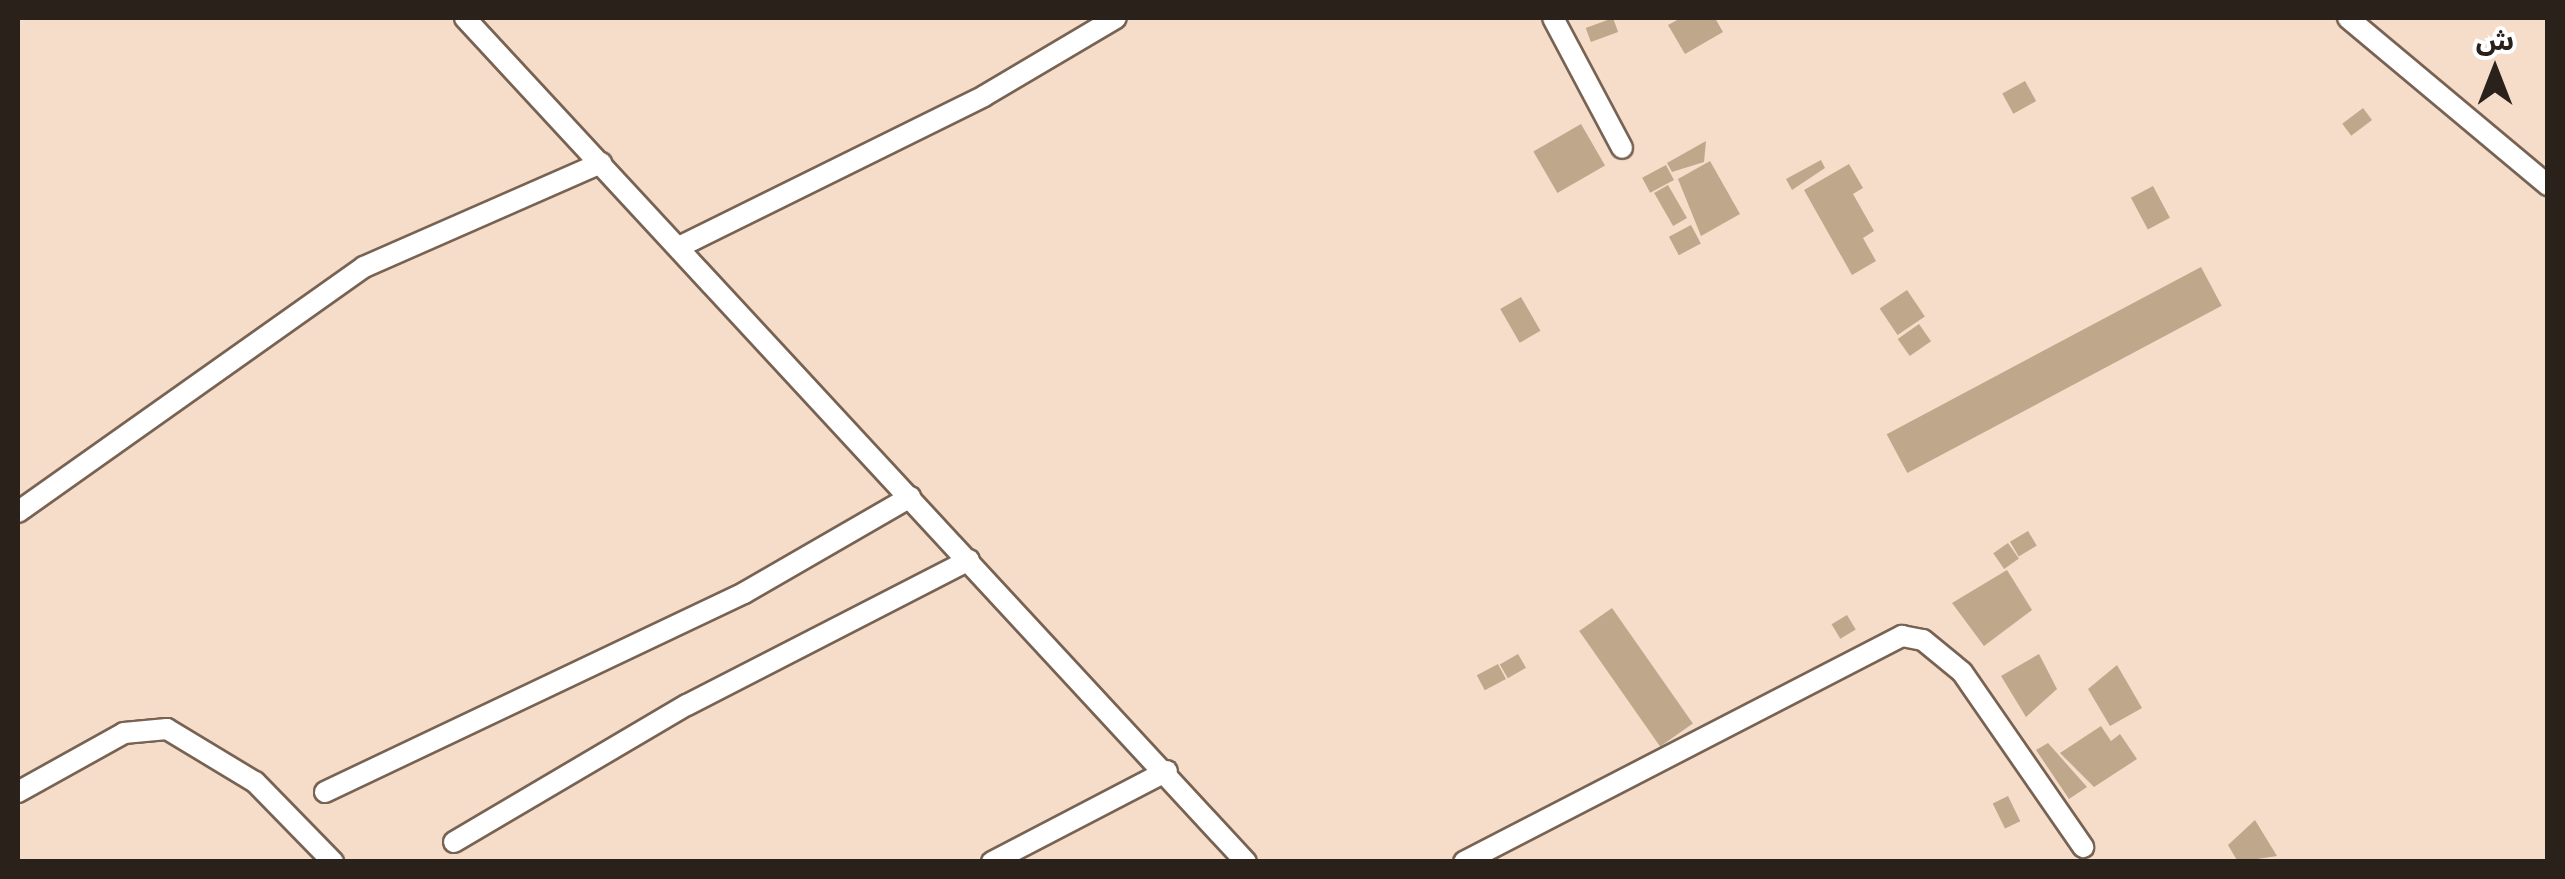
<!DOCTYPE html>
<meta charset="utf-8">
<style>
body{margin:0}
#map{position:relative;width:2565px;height:879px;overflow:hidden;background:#f5ddca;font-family:"PT Sans Narrow","Noto Sans Arabic",sans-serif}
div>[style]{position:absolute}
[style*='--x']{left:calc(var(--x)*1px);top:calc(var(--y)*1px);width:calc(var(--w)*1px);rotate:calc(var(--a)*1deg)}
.building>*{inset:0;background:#bea78a;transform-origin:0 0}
.roads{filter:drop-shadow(2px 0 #786353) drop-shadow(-2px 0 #786353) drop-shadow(0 2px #786353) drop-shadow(0 -2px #786353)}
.street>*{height:20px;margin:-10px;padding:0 10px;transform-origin:10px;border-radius:10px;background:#fff}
span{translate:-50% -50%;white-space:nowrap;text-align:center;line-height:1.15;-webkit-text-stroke:8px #fff;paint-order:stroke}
.frame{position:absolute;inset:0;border:20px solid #2a211a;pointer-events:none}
.north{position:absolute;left:2445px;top:20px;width:100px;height:100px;-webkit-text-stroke:8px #fff;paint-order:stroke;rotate:0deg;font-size:28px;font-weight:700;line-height:40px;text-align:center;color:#2a211a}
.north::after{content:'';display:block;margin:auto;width:35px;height:45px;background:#2a211a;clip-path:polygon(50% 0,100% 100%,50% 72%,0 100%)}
</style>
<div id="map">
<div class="building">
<i style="left:1613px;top:18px;width:15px;height:29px;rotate:70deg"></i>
<i style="clip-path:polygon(1681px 18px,1715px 18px,1723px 32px,1685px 54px,1668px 25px)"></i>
<i style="left:2025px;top:81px;width:23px;height:26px;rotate:61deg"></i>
<i style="left:2363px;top:108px;width:15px;height:26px;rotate:53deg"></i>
<i style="left:1581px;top:124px;width:48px;height:55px;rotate:60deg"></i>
<i style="clip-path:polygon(1706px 141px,1704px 162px,1672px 172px,1667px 163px)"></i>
<i style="clip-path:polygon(1821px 160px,1825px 168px,1792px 190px,1786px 179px)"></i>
<i style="clip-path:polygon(1710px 161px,1740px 214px,1701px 236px,1678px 179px)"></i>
<i style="clip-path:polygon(1849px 164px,1863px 188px,1853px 194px,1874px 231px,1863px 238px,1876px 261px,1852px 275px,1804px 190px)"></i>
<i style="left:1666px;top:165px;width:17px;height:27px;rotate:62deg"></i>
<i style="left:1668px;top:185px;width:38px;height:16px;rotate:60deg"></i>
<i style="left:2153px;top:186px;width:36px;height:25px;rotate:62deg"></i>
<i style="left:1691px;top:225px;width:21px;height:25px;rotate:62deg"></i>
<i style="left:2201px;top:267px;width:44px;height:356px;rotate:62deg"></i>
<i style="left:1907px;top:290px;width:32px;height:33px;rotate:56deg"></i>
<i style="left:1521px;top:297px;width:39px;height:24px;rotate:60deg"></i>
<i style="left:1919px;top:324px;width:21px;height:26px;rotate:55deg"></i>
<i style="left:2028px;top:531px;width:17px;height:21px;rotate:59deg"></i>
<i style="left:2008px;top:543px;width:19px;height:18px;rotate:55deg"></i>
<i style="clip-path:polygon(2007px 570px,2032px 610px,1984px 646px,1952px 603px)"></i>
<i style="left:1612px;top:608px;width:141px;height:40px;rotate:55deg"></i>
<i style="left:1847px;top:615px;width:17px;height:18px;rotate:59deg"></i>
<i style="left:1518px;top:654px;width:16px;height:21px;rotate:60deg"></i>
<i style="clip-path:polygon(2039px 654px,2057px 689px,2026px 717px,2001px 676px)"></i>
<i style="left:1498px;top:664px;width:17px;height:24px;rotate:62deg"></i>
<i style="clip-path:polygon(2117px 665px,2142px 708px,2110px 726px,2088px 689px)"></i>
<i style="clip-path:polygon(2101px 726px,2111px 741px,2120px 734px,2137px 759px,2094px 787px,2060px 753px)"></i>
<i style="clip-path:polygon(2048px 743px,2087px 787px,2069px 799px,2036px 750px)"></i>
<i style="left:2008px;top:796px;width:28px;height:17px;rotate:64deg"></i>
<i style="clip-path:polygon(2255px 820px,2277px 856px,2238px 862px,2228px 845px)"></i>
</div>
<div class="roads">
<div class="street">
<i style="--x:465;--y:18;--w:1150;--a:47.22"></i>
<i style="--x:1553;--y:18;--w:147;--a:62"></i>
<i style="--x:2348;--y:18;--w:261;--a:39.9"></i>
<i style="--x:679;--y:247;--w:340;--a:-26.3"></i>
<i style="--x:984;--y:96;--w:153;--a:-30.6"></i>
<i style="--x:18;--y:512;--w:424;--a:-35.3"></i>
<i style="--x:364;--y:267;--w:259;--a:-23.7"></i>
<i style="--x:18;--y:792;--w:121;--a:-29.1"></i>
<i style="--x:124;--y:733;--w:43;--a:-5.3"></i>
<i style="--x:167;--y:729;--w:103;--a:31.1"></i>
<i style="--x:255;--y:782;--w:112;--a:45.7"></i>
<i style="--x:325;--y:792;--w:464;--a:-25.4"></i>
<i style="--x:744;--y:593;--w:192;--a:-30"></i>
<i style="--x:454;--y:842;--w:270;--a:-30.5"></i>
<i style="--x:687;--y:705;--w:317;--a:-27.2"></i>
<i style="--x:992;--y:862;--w:197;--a:-27.5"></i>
<i style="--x:1464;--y:862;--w:493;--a:-27.3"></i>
<i style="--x:1902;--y:636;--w:21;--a:11"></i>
<i style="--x:1923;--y:640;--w:50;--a:39.4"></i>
<i style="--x:1962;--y:672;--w:213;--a:55.3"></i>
</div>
</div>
<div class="frame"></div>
<div class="north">ش</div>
</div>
